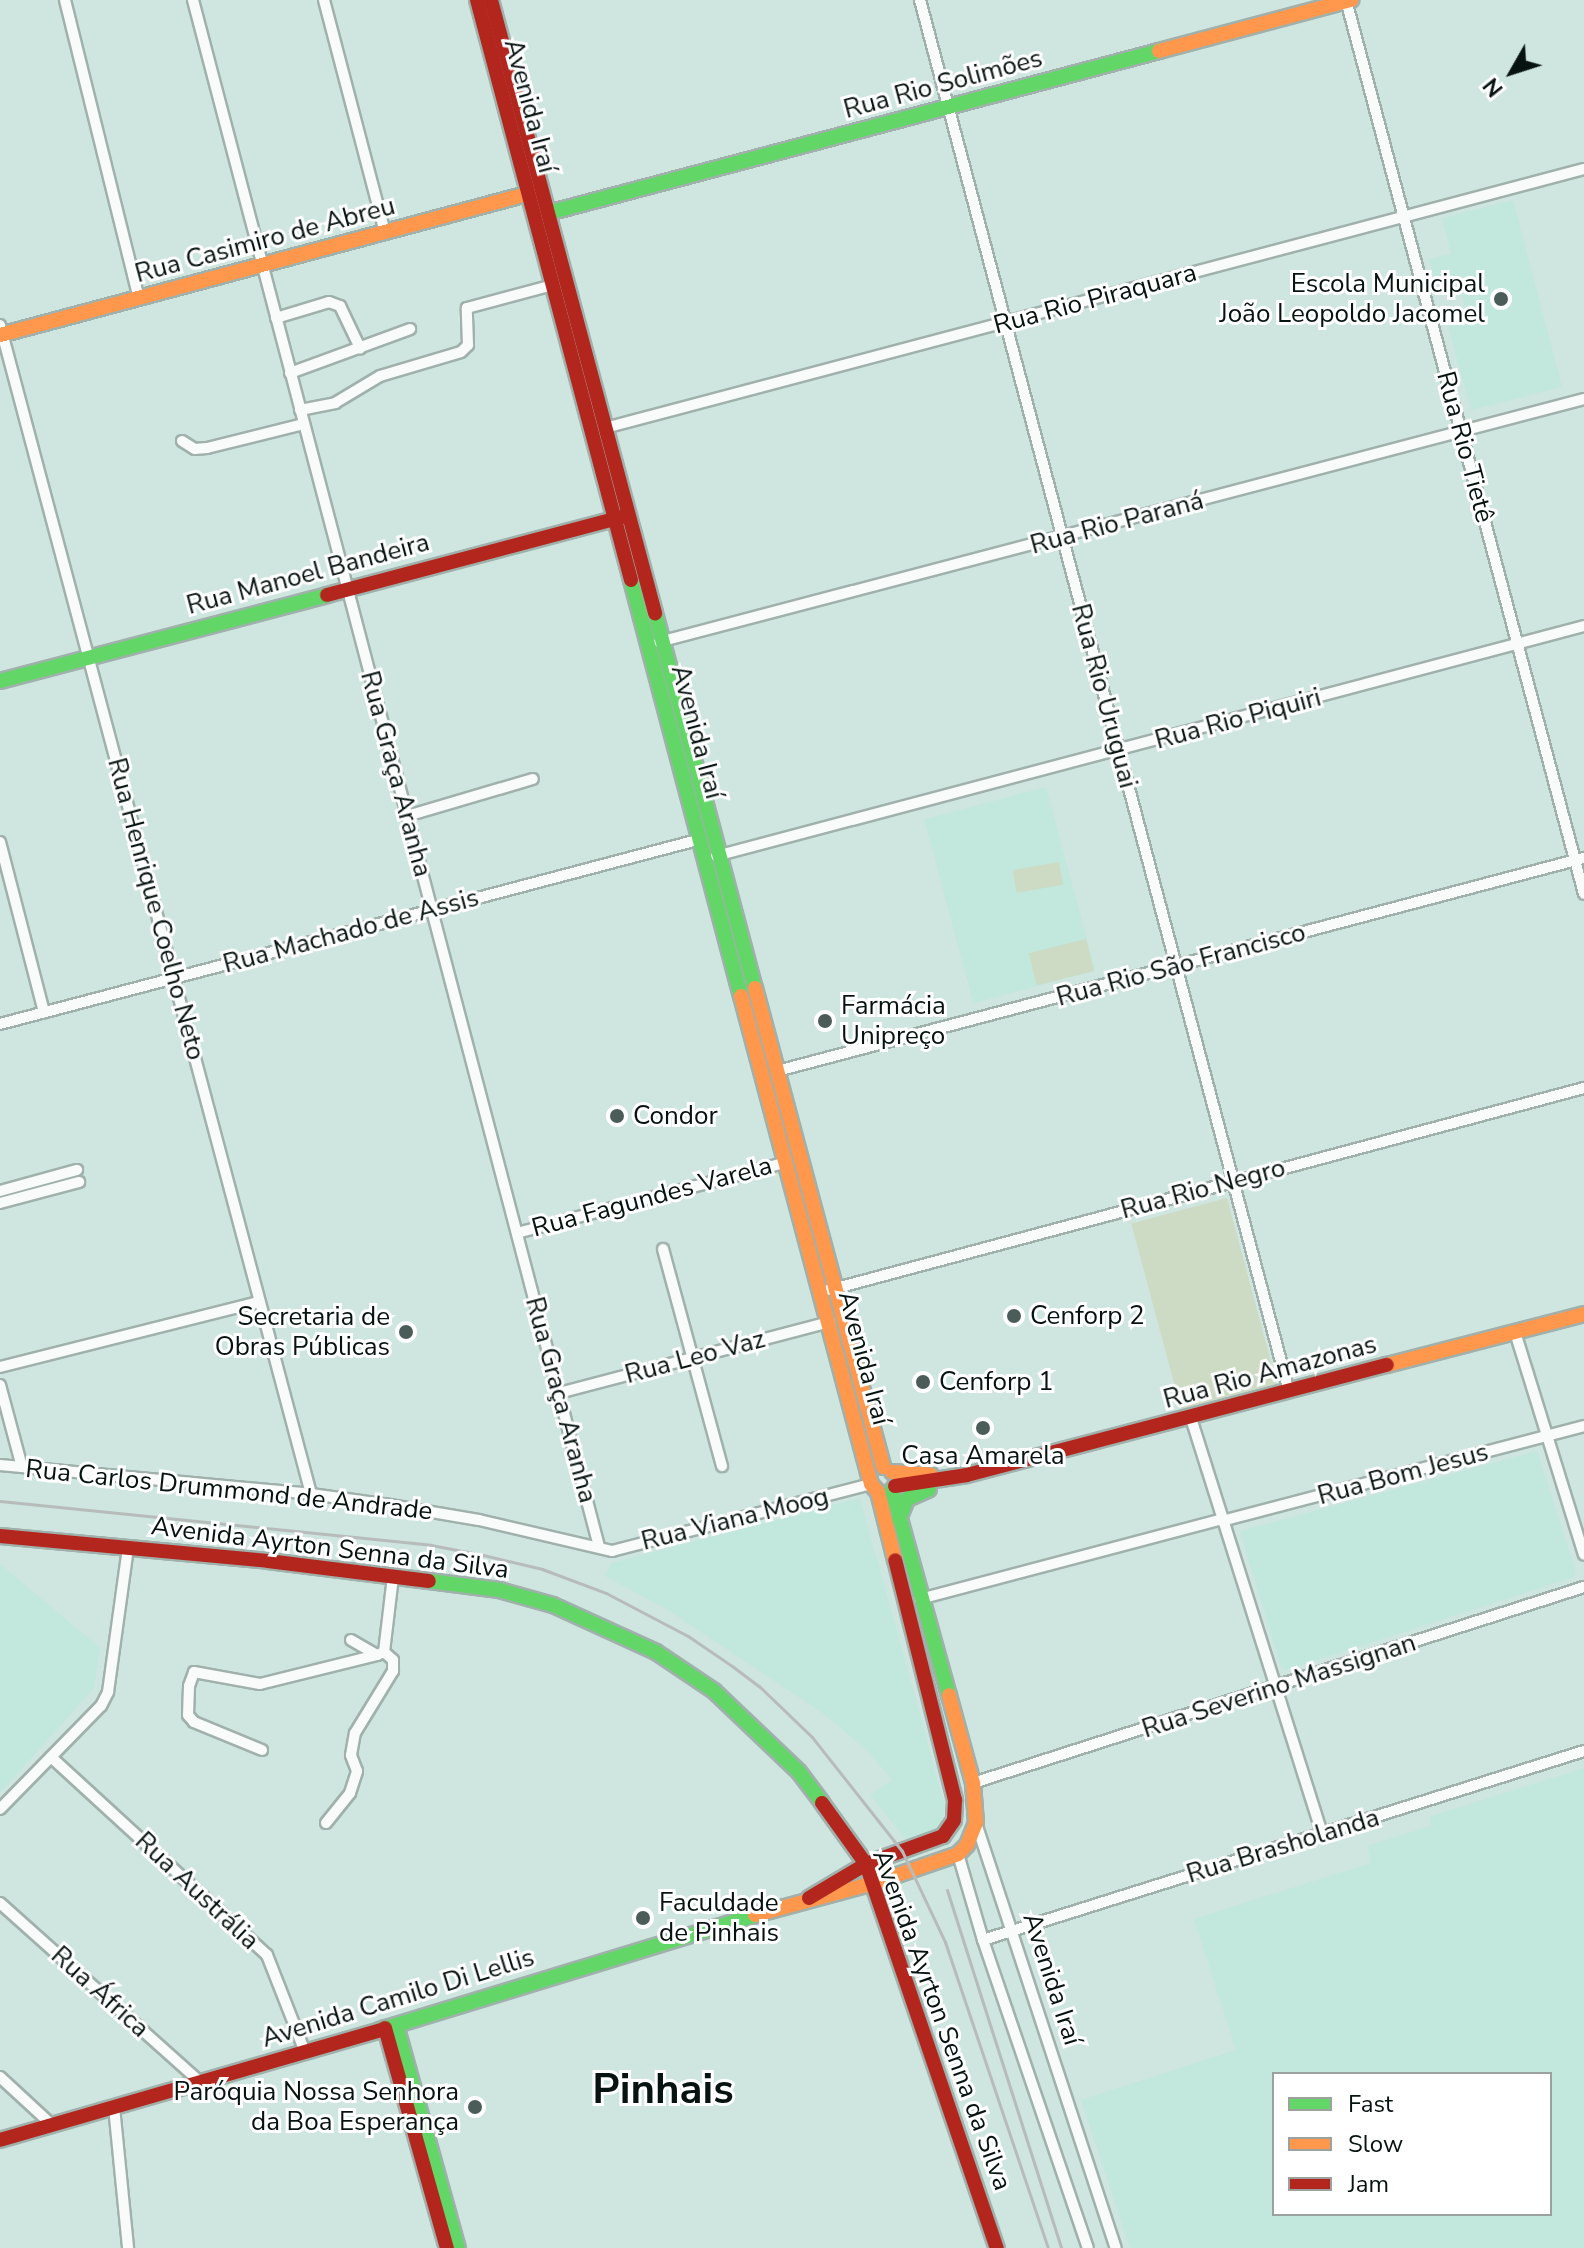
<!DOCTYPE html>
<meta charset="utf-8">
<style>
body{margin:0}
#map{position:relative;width:1584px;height:2248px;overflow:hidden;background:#cfe5df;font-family:"Nunito Sans",sans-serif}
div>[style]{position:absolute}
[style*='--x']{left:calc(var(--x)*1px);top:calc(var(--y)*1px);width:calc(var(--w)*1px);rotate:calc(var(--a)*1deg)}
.built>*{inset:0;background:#c2e7dd;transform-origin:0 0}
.green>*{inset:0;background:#cddac4;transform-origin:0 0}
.roads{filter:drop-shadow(2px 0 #a0b1ac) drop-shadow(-2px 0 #a0b1ac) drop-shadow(0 2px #a0b1ac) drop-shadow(0 -2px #a0b1ac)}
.street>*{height:10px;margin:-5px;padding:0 5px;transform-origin:5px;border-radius:5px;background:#f8fbfa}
.fast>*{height:14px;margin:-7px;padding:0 7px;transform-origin:7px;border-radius:7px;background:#63d668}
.slow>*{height:14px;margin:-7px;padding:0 7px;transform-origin:7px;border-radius:7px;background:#ff974d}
.jam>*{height:14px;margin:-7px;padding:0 7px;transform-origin:7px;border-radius:7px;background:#b3261e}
.rail>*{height:3px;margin:-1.5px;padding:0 1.5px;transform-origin:1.5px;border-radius:1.5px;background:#b7bcbb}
.dots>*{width:22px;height:22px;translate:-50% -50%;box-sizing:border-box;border:4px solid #fff;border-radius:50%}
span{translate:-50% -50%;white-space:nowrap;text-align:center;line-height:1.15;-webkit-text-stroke:6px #fff;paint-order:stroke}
.street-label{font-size:26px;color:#061310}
.poi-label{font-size:26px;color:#061310}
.right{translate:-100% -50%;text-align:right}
.left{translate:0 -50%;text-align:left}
.town-label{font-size:42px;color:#061310;font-weight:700}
.legend{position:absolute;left:1272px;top:2072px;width:280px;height:144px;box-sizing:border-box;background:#fff;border:2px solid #9ba19f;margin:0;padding:10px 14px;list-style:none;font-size:24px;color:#061310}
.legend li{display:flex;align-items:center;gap:16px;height:40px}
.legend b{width:40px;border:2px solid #9ba19f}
.north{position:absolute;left:1472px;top:32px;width:80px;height:80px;-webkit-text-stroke:6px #fff;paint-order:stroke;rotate:231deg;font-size:22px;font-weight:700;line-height:32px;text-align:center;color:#061310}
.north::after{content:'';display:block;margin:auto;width:28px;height:36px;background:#061310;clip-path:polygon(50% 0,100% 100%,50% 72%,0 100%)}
</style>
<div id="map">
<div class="built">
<i style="clip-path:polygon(1513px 200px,1562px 387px,1471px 410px,1448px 326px,1469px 320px,1457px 277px,1436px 282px,1429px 259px,1451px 254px,1442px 218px)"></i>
<i style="left:1046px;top:787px;width:190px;height:126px;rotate:75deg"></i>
<i style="clip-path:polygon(1537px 1451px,1576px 1573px,1574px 1577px,1286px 1670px,1281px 1667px,1240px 1531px)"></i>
<i style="clip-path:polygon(860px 1498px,945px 1806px,940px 1829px,911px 1842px,908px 1842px,870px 1795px,892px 1780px,867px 1750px,821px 1712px,668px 1610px,605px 1576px,611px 1563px)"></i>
<i style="clip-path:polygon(0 1564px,100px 1648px,94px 1688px,0 1793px)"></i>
<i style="clip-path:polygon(evenodd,1584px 1768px,1584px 2248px,1130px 2248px,1081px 2100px,1236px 2050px,1194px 1919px,1371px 1863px,1367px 1846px,1431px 1826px,1429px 1817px,1584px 1768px,1274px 2074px,1550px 2074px,1550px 2214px,1274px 2214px,1274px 2074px)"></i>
</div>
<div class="green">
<i style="left:1059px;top:862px;width:23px;height:47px;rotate:80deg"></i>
<i style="left:1086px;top:939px;width:33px;height:59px;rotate:76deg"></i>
<i style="left:1227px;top:1198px;width:192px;height:99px;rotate:75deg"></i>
</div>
<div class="roads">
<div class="street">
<i style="--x:65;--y:0;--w:307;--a:76.1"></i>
<i style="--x:193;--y:0;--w:1599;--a:75.29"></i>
<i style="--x:324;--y:0;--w:240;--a:75.3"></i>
<i style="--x:920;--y:0;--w:1440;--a:75.15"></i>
<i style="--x:1346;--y:0;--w:925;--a:75.09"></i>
<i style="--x:276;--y:318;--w:55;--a:-16.8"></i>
<i style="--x:329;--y:302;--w:12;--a:20"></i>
<i style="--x:340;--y:306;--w:47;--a:64.5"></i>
<i style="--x:0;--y:325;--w:1210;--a:75.1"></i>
<i style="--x:290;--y:373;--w:128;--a:-20.1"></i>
<i style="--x:300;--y:410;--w:36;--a:-11"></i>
<i style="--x:335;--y:403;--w:52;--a:-31"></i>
<i style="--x:380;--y:376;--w:84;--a:-16.5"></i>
<i style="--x:461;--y:352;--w:10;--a:-45"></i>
<i style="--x:468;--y:345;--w:37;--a:-92"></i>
<i style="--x:467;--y:308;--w:89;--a:-15"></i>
<i style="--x:605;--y:428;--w:1013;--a:-14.82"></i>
<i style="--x:182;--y:441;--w:15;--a:32"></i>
<i style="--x:195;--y:449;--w:12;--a:-5"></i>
<i style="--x:207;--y:448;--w:100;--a:-13.9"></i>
<i style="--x:659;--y:642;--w:956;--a:-14.72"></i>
<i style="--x:407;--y:816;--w:131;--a:-16.4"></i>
<i style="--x:0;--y:842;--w:176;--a:75.5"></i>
<i style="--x:716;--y:856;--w:898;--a:-14.84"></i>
<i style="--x:0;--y:1024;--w:725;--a:-14.78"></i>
<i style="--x:777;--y:1071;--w:835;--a:-14.79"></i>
<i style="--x:0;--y:1191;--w:80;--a:-15.3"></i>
<i style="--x:0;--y:1203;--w:82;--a:-14.9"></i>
<i style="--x:517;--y:1233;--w:279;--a:-14.7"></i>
<i style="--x:663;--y:1249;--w:225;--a:74.8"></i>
<i style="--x:829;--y:1290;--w:782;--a:-14.98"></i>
<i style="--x:1515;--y:1332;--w:233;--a:72.8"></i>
<i style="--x:0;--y:1367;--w:267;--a:-14.1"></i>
<i style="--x:0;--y:1385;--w:85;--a:75"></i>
<i style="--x:559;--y:1393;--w:280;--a:-14.7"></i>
<i style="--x:1191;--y:1418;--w:436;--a:72.5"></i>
<i style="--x:0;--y:1465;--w:312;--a:5.3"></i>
<i style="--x:311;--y:1494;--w:80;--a:7.9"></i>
<i style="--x:390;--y:1505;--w:90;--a:9.6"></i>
<i style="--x:479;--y:1520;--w:137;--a:13.1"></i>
<i style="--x:612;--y:1551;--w:268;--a:-14.5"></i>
<i style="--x:1222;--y:1521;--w:374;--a:-14.7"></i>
<i style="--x:920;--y:1599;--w:312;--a:-14.8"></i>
<i style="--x:351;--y:1640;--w:30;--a:30"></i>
<i style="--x:377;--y:1655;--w:8;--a:-23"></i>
<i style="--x:384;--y:1652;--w:76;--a:-83.2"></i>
<i style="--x:262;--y:1750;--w:74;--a:-157.6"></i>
<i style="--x:194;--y:1722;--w:9;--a:-131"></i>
<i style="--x:188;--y:1715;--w:29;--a:-88"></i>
<i style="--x:189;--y:1686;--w:15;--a:-70"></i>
<i style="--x:194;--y:1672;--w:67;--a:10.3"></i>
<i style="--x:260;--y:1684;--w:121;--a:-13.9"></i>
<i style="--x:51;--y:1757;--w:293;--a:42.5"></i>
<i style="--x:267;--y:1955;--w:104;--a:68.6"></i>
<i style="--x:973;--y:1783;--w:642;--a:-17.79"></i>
<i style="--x:0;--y:1809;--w:144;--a:-45.6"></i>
<i style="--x:101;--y:1706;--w:16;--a:-63"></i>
<i style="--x:108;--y:1692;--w:145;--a:-82.1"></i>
<i style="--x:326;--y:1823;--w:38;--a:-51"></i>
<i style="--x:350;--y:1793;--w:23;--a:-72"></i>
<i style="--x:357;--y:1771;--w:17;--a:-111"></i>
<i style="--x:351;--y:1755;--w:22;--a:-80"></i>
<i style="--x:355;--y:1733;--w:73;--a:-58.5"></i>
<i style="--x:393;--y:1671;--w:11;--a:-90"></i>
<i style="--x:393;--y:1660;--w:12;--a:-138"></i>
<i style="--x:976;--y:1823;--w:447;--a:71.8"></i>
<i style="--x:958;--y:1854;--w:90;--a:73.8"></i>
<i style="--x:983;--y:1940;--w:325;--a:71.2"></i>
<i style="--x:0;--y:1903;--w:268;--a:41.8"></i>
<i style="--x:983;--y:1940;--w:630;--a:-17.46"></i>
<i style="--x:0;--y:2077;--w:71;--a:42.7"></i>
<i style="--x:114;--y:2107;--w:142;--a:84.3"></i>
</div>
<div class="fast">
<i style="--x:548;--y:213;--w:632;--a:-14.85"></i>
<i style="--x:631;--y:580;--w:430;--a:75.2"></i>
<i style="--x:655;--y:613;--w:388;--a:75.1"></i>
<i style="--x:0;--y:681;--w:338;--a:-14.7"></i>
<i style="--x:892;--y:1490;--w:213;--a:74.5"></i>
<i style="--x:899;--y:1519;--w:22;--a:-68"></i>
<i style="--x:907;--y:1499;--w:24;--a:-24"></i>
<i style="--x:429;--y:1581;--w:71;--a:7.3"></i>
<i style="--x:499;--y:1590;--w:56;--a:15.5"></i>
<i style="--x:553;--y:1605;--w:113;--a:24.5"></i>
<i style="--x:656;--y:1652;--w:70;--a:33.9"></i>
<i style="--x:714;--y:1691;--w:117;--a:43.6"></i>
<i style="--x:799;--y:1772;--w:39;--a:53"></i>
<i style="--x:396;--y:2025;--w:231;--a:74.5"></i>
<i style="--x:380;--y:2030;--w:392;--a:-17"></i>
</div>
<div class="slow">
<i style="--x:1159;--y:51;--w:199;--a:-14.9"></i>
<i style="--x:0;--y:335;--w:557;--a:-14.98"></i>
<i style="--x:755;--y:988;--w:496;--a:75"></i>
<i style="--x:741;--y:996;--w:505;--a:75.08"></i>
<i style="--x:871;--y:1484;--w:11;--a:49"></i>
<i style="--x:878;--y:1492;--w:70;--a:76"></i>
<i style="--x:1387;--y:1365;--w:203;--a:-14.5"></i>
<i style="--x:892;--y:1472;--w:39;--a:4"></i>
<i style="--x:755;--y:1915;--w:123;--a:-15.1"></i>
<i style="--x:874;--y:1883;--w:89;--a:-19"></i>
<i style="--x:958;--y:1854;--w:13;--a:-45"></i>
<i style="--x:967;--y:1845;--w:24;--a:-68"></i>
<i style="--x:976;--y:1823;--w:40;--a:-94.3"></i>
<i style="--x:973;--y:1783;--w:91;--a:-105.3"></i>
</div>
<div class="jam">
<i style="--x:477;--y:0;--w:600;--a:75.13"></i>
<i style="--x:491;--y:0;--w:635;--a:75.02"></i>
<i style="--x:327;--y:595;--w:305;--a:-14.8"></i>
<i style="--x:895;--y:1486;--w:73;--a:-8.7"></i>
<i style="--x:967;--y:1475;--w:434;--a:-14.7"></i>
<i style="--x:0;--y:1536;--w:269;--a:5.3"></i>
<i style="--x:268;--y:1561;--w:162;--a:7.1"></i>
<i style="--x:822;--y:1803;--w:75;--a:54.2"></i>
<i style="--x:866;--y:1864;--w:406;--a:71.2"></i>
<i style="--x:809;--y:1898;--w:66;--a:-30.8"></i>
<i style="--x:866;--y:1864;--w:82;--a:-20"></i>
<i style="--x:943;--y:1836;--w:19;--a:-55"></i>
<i style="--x:954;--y:1820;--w:20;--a:-87"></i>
<i style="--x:955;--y:1800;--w:247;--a:-104"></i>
<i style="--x:385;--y:2028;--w:229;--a:74.3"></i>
<i style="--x:0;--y:2140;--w:396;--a:-16.1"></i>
</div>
</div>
<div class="rail">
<i style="--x:0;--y:1501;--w:433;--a:5.8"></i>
<i style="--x:431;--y:1545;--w:53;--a:10.9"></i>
<i style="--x:483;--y:1555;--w:61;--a:13.3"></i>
<i style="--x:542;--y:1569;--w:68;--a:20.6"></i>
<i style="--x:606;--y:1593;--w:93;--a:27.7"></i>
<i style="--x:688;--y:1636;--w:53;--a:34.3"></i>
<i style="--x:732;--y:1666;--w:34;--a:37"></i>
<i style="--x:759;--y:1686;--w:74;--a:43.9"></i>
<i style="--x:812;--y:1737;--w:145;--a:51.7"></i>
<i style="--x:902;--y:1851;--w:101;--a:64.7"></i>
<i style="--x:945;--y:1942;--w:323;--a:71.4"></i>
<i style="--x:947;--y:1890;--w:376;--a:72.3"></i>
</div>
<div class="dots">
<i style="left:1501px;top:299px;background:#4c5c58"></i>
<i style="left:825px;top:1021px;background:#4c5c58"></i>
<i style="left:617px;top:1116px;background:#4c5c58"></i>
<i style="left:1014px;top:1316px;background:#4c5c58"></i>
<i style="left:406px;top:1332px;background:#4c5c58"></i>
<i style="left:923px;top:1382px;background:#4c5c58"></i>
<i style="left:983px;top:1428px;background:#4c5c58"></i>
<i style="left:643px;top:1918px;background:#4c5c58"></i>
<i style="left:475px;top:2107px;background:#4c5c58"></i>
</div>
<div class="street-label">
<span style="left:943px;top:84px;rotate:-15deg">Rua Rio Solimões</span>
<span style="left:530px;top:106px;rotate:75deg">Avenida Iraí</span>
<span style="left:265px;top:240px;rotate:-15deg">Rua Casimiro de Abreu</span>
<span style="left:1095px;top:299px;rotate:-15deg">Rua Rio Piraquara</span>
<span style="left:1465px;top:447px;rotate:75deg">Rua Rio Tietê</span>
<span style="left:1117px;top:523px;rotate:-15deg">Rua Rio Paraná</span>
<span style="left:308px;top:574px;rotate:-15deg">Rua Manoel Bandeira</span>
<span style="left:1104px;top:696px;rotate:75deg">Rua Rio Uruguai</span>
<span style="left:1238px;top:719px;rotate:-15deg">Rua Rio Piquiri</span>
<span style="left:697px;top:732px;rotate:75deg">Avenida Iraí</span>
<span style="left:396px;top:774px;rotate:75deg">Rua Graça Aranha</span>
<span style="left:156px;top:909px;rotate:75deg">Rua Henrique Coelho Neto</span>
<span style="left:351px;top:931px;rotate:-15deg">Rua Machado de Assis</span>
<span style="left:1181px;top:965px;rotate:-15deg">Rua Rio São Francisco</span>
<span style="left:1203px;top:1189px;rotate:-15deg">Rua Rio Negro</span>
<span style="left:652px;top:1197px;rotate:-15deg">Rua Fagundes Varela</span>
<span style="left:695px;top:1357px;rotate:-15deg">Rua Leo Vaz</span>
<span style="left:864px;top:1358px;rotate:75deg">Avenida Iraí</span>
<span style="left:1270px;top:1372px;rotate:-15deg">Rua Rio Amazonas</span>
<span style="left:561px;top:1400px;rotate:75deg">Rua Graça Aranha</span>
<span style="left:1403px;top:1474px;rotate:-15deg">Rua Bom Jesus</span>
<span style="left:229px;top:1490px;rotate:6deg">Rua Carlos Drummond de Andrade</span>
<span style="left:735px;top:1519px;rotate:-14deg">Rua Viana Moog</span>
<span style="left:330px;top:1548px;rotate:7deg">Avenida Ayrton Senna da Silva</span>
<span style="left:1279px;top:1686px;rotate:-18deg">Rua Severino Massignan</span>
<span style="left:1283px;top:1846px;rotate:-17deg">Rua Brasholanda</span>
<span style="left:197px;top:1891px;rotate:43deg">Rua Austrália</span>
<span style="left:1052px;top:1979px;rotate:72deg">Avenida Iraí</span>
<span style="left:100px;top:1992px;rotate:42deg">Rua África</span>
<span style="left:398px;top:1998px;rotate:-17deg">Avenida Camilo Di Lellis</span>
<span style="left:942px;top:2020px;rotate:70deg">Avenida Ayrton Senna da Silva</span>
</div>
<div class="poi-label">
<span class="right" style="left:1485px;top:299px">Escola Municipal<br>João Leopoldo Jacomel</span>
<span class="left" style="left:841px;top:1021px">Farmácia<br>Unipreço</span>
<span class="left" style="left:633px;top:1116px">Condor</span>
<span class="left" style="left:1030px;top:1316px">Cenforp 2</span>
<span class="right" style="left:390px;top:1332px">Secretaria de<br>Obras Públicas</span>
<span class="left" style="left:939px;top:1382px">Cenforp 1</span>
<span style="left:983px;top:1456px">Casa Amarela</span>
<span class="left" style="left:659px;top:1918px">Faculdade<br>de Pinhais</span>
<span class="right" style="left:459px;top:2107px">Paróquia Nossa Senhora<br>da Boa Esperança</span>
</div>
<div class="town-label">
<span style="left:663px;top:2090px">Pinhais</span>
</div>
<ul class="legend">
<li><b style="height:10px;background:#63d668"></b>Fast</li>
<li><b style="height:10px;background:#ff974d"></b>Slow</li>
<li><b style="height:10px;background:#b3261e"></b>Jam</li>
</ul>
<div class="north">N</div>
</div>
